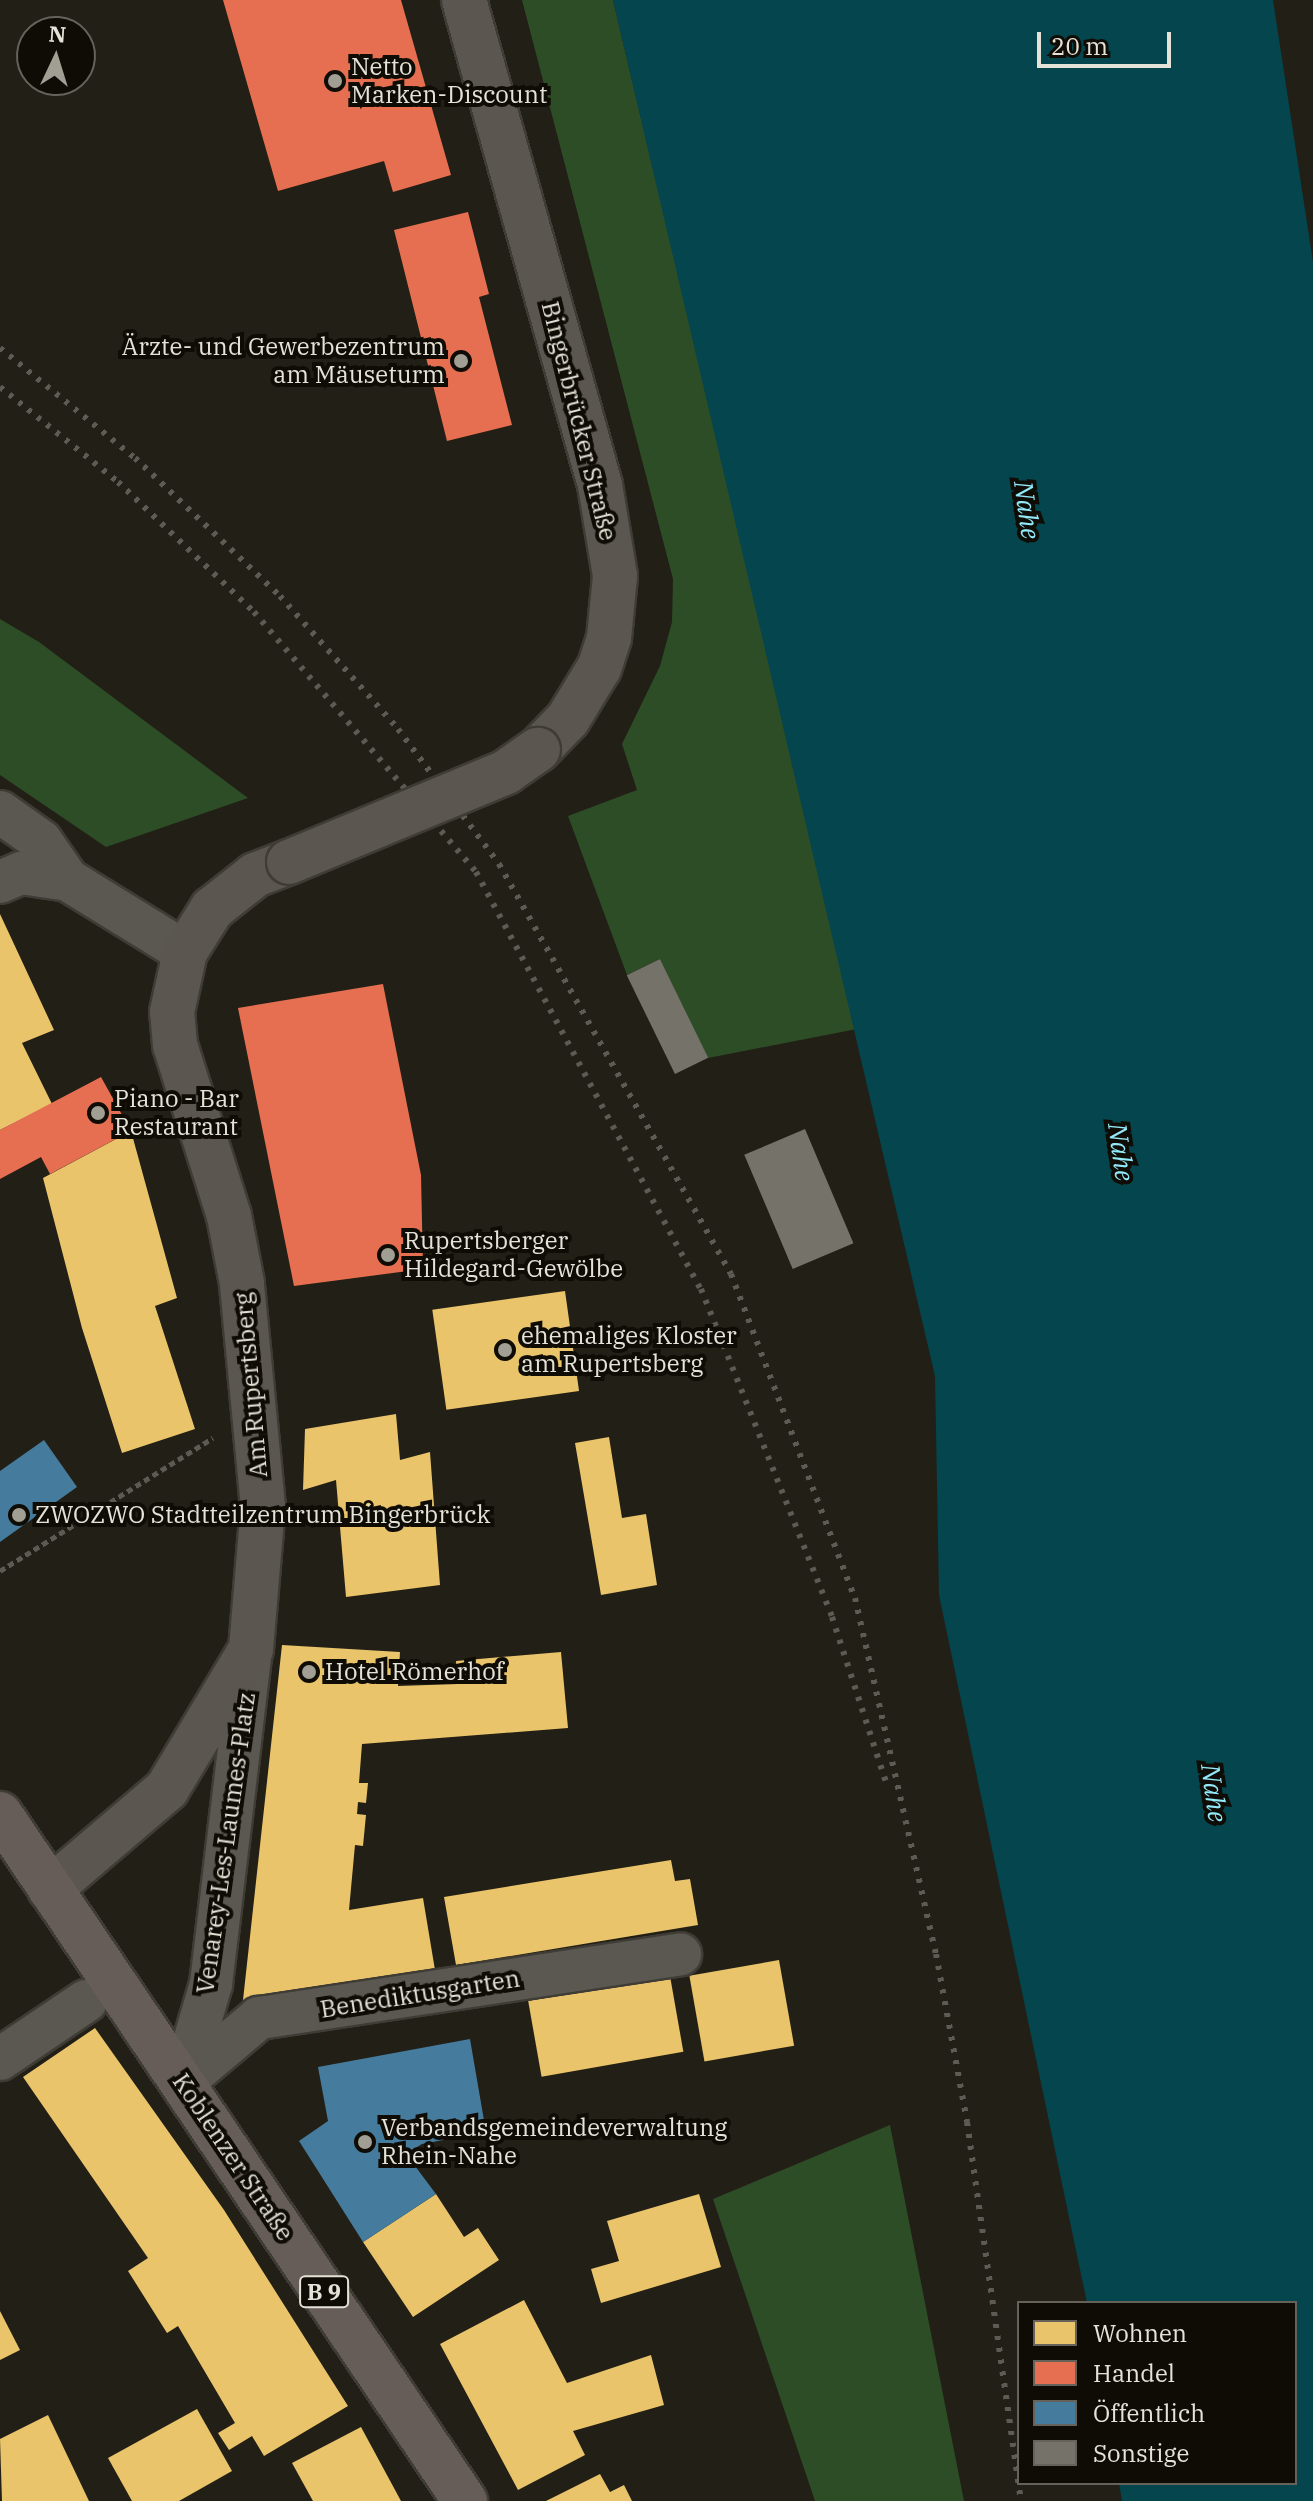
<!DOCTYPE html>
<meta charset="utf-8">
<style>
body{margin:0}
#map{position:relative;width:1313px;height:2501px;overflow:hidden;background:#221f16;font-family:"IBM Plex Serif",serif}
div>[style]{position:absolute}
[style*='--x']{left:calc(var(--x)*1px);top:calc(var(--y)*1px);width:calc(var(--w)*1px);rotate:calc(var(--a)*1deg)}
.forest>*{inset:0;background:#2d4d26}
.water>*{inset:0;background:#04454e}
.homes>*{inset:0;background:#e9c46a;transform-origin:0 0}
.shops>*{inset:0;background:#e76f51}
.public>*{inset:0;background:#457b9d}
.building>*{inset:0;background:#747269;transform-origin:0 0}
.path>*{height:5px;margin-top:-2.5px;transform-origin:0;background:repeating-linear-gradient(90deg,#5d5a54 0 6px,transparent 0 10px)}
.roads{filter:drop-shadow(2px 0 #3f3c35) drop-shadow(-2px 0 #3f3c35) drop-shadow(0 2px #3f3c35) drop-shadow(0 -2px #3f3c35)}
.minor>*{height:42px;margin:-21px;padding:0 21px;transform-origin:21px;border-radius:21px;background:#5a5851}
.secondary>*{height:44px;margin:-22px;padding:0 22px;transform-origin:22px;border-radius:22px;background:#5c5651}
.primary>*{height:44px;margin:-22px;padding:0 22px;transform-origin:22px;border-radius:22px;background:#665d58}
.rail>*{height:6px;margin-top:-3px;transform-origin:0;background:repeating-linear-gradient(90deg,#5e5b55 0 4px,transparent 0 12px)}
.bridges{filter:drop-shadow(2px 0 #3f3c35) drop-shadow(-2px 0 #3f3c35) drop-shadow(0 2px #3f3c35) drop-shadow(0 -2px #3f3c35)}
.secondary-bridge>*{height:44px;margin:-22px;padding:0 22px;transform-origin:22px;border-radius:22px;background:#5c5651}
.dots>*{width:22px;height:22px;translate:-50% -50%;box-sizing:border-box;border:4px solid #0e0c05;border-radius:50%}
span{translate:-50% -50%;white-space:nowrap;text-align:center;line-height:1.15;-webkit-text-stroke:8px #0e0c05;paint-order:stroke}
.shield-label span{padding:2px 6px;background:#0e0c05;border:2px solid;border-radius:6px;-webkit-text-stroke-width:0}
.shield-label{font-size:22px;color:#e5e2d7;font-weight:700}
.poi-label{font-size:24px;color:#e5e2d7}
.left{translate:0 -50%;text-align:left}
.right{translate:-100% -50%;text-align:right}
.street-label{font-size:24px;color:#e5e2d7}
.water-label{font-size:26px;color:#92eafb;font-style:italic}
.legend{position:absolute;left:1017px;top:2301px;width:280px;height:184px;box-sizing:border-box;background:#0e0c05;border:2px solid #646259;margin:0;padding:10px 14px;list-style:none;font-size:24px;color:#e5e2d7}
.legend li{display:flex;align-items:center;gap:16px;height:40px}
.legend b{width:40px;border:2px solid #646259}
.north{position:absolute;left:16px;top:16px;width:80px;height:80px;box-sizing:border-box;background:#0e0c05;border:2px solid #646259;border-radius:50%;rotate:4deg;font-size:22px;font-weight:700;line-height:32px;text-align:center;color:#e5e2d7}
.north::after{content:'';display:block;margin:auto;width:28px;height:36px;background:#a19e93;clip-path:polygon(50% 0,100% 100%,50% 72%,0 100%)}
.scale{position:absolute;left:1037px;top:32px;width:134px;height:36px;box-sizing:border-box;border:4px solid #e5e2d7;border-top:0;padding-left:10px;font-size:24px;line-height:28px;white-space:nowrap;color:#e5e2d7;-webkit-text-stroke:6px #0e0c05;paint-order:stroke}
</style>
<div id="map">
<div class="forest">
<i style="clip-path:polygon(522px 0,613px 0,857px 1029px,708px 1058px,660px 959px,627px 975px,568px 816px,637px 790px,622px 744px,660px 666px,672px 622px,673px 579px)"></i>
<i style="clip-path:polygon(0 619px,39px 642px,248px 798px,106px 847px,0 775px)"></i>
<i style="clip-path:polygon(890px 2125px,964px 2501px,815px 2501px,713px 2199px)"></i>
</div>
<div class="water">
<i style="clip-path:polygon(613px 0,1273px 0,1313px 262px,1313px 2501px,1122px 2501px,1119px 2483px,1295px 2483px,1295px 2303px,1087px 2303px,939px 1595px,935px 1376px)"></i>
</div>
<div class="homes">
<i style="clip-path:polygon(0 914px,54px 1030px,22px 1043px,52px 1104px,0 1130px)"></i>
<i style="clip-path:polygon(131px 1131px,177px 1298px,155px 1306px,195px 1429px,122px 1453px,82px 1328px,43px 1178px)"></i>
<i style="left:565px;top:1291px;width:101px;height:134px;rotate:82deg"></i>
<i style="clip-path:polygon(396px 1414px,400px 1460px,430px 1452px,440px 1585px,346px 1597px,336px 1480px,303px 1490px,305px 1429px)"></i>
<i style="clip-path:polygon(609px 1437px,622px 1518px,646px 1514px,657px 1585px,601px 1595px,575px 1443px)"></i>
<i style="clip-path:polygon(282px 1645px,400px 1652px,398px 1686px,458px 1684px,456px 1661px,561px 1652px,568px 1728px,362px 1744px,359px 1783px,368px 1783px,366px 1803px,358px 1802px,357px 1814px,366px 1815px,363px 1846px,355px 1845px,349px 1910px,423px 1898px,435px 1970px,243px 2000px)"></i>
<i style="clip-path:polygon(671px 1860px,675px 1881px,690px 1879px,698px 1925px,456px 1965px,444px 1897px)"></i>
<i style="left:779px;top:1960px;width:87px;height:91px;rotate:80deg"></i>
<i style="left:670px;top:1976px;width:77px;height:144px;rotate:80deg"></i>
<i style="clip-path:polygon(95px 2028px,224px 2210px,348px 2406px,264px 2456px,252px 2436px,229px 2450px,218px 2433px,235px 2423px,178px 2326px,167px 2333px,128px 2271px,148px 2258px,23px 2077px)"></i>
<i style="clip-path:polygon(436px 2194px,464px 2237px,478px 2228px,499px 2260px,413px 2317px,363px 2242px)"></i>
<i style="clip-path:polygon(699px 2194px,721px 2267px,601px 2303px,591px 2269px,619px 2261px,607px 2221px)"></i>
<i style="clip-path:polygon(524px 2300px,567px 2383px,651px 2355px,664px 2405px,573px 2431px,585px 2455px,518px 2490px,440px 2344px)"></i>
<i style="clip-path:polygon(0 2311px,20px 2350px,0 2360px)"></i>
<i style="clip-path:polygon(197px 2409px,232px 2471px,179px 2501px,132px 2501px,108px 2458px)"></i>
<i style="clip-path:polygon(48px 2415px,89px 2501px,2px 2501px,0 2439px)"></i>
<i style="clip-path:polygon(361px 2427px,401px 2501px,313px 2501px,292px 2463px)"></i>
<i style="clip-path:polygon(600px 2474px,610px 2492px,624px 2485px,632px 2501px,546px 2501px)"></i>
</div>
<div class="shops">
<i style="clip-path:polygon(223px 0,401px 0,451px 175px,393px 192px,384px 161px,278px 191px)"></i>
<i style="clip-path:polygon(468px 212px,489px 294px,479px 297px,512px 425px,447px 441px,394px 230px)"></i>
<i style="clip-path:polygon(383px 984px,421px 1175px,423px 1269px,294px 1286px,238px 1008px)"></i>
<i style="clip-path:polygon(101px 1077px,131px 1131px,50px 1174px,41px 1157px,0 1179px,0 1130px)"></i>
</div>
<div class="public">
<i style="clip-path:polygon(44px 1440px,77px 1487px,0 1542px,0 1471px)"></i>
<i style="clip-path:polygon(470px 2039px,486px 2132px,422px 2144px,406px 2154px,436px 2194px,363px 2242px,299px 2141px,328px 2121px,318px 2067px)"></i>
</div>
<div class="building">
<i style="left:660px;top:959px;width:110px;height:37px;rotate:64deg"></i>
<i style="left:805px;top:1129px;width:124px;height:66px;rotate:67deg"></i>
</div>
<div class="path">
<i style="--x:0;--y:1571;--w:251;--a:-32"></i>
</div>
<div class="roads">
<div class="minor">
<i style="--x:0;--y:812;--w:50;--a:35.3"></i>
<i style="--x:41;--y:841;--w:47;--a:55.3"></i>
<i style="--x:68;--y:880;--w:137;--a:31.6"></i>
<i style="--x:0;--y:882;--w:23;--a:-23"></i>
<i style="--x:21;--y:873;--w:48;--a:8.5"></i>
<i style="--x:0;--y:2059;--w:104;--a:-34"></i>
<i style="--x:182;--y:2083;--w:101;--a:-40.2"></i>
<i style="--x:259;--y:2018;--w:426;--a:-8.6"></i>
<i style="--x:182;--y:2083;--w:103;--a:-73.7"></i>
<i style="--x:211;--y:1984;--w:337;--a:-83.2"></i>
</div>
<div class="secondary">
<i style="--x:464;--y:0;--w:504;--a:74.34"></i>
<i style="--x:600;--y:485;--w:92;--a:80.6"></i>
<i style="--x:615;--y:576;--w:62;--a:95.5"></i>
<i style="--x:609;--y:638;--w:32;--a:108"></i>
<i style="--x:599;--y:668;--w:60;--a:121.3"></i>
<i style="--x:568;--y:719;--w:43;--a:134.1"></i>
<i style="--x:50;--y:1889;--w:154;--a:-40.5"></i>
<i style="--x:167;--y:1789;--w:163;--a:-59"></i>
<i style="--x:251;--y:1649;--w:143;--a:-85.2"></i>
<i style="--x:263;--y:1507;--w:225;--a:-95.4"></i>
<i style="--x:242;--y:1283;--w:68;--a:-101"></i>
<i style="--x:229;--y:1216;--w:179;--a:-107.5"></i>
<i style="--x:175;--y:1045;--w:33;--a:-95"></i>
<i style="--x:172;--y:1012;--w:61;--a:-77.8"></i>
<i style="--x:185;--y:952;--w:51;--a:-57.9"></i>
<i style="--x:212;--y:909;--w:55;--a:-38.3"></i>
<i style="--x:255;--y:875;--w:36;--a:-21"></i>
</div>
<div class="primary">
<i style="--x:0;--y:1814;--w:830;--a:55.91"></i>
</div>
</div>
<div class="rail">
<i style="--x:0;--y:348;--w:174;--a:39.2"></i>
<i style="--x:135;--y:458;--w:200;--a:43.6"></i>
<i style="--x:280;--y:596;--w:178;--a:48.4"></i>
<i style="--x:398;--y:729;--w:169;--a:53.2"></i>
<i style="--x:499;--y:864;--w:471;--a:60.5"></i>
<i style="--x:731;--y:1274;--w:347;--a:69.1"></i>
<i style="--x:855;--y:1598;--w:365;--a:77.2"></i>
<i style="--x:936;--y:1954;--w:171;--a:79.5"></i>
<i style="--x:967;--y:2122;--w:383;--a:81.9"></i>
<i style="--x:0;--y:387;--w:151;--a:38.8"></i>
<i style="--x:118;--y:482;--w:188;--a:43.7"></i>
<i style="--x:254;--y:612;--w:342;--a:49.5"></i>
<i style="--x:476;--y:872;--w:474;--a:61.7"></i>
<i style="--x:701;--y:1289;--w:353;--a:68.2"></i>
<i style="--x:832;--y:1617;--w:177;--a:71.9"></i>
</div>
<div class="bridges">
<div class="secondary-bridge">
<i style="--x:289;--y:862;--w:235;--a:-22.5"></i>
<i style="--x:506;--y:772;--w:39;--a:-35"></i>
</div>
</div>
<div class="dots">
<i style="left:335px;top:81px;background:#a19e93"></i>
<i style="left:461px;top:361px;background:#a19e93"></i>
<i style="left:98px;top:1113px;background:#a19e93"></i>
<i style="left:388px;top:1255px;background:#a19e93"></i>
<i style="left:505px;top:1350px;background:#a19e93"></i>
<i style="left:19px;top:1515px;background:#a19e93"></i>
<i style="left:309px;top:1672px;background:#a19e93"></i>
<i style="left:365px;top:2142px;background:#a19e93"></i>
</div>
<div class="shield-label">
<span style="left:324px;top:2292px">B 9</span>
</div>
<div class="poi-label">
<span class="left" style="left:351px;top:81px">Netto<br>Marken-Discount</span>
<span class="right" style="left:445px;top:361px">Ärzte- und Gewerbezentrum<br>am Mäuseturm</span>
<span class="left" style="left:114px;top:1113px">Piano - Bar<br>Restaurant</span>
<span class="left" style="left:404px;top:1255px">Rupertsberger<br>Hildegard-Gewölbe</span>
<span class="left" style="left:521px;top:1350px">ehemaliges Kloster<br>am Rupertsberg</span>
<span class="left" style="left:35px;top:1515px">ZWOZWO Stadtteilzentrum Bingerbrück</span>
<span class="left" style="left:325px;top:1672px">Hotel Römerhof</span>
<span class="left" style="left:381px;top:2142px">Verbandsgemeindeverwaltung<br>Rhein-Nahe</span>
</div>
<div class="street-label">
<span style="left:579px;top:421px;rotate:76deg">Bingerbrücker Straße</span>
<span style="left:251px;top:1385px;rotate:-95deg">Am Rupertsberg</span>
<span style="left:226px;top:1843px;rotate:-82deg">Venarey-Les-Laumes-Platz</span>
<span style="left:420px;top:1994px;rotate:-9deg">Benediktusgarten</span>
<span style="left:233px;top:2157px;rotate:56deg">Koblenzer Straße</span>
</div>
<div class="water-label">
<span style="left:1027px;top:510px;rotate:82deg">Nahe</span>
<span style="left:1121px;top:1152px;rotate:82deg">Nahe</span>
<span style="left:1214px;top:1793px;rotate:82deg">Nahe</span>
</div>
<ul class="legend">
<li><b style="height:22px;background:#e9c46a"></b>Wohnen</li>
<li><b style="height:22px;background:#e76f51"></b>Handel</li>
<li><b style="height:22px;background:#457b9d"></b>Öffentlich</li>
<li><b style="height:22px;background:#747269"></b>Sonstige</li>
</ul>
<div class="north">N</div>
<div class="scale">20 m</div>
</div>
